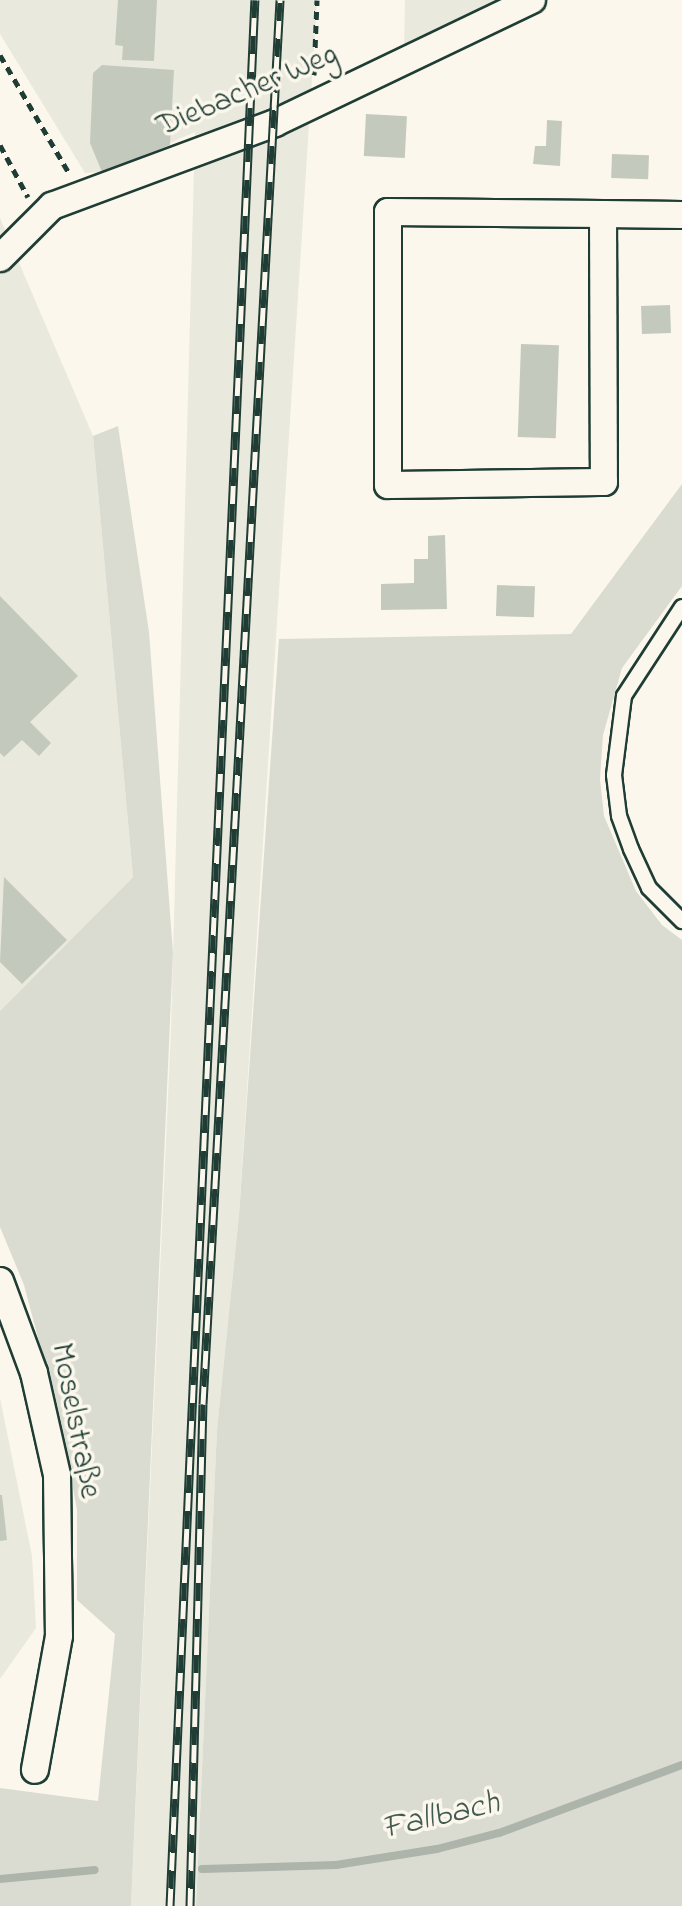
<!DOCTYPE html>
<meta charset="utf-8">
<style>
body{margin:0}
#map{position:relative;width:682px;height:1906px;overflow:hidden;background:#fbf7ec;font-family:"Indie Flower",sans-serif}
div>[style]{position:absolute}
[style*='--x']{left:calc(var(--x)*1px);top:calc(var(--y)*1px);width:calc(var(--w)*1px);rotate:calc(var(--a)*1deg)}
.built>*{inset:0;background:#eae9de}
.green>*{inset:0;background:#dbdcd1}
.stream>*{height:8px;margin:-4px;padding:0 4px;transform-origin:4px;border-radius:4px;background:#adb4aa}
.building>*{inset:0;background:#c4c9be;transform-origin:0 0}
.path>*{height:5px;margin-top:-2.5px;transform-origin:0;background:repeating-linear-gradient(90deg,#1f3d34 0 8px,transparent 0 14px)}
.roads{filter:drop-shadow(2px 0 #1f3d34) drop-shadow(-2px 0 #1f3d34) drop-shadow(0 2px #1f3d34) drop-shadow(0 -2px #1f3d34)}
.lane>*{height:14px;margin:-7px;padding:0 7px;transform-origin:7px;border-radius:7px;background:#fbf7ec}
.street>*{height:26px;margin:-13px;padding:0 13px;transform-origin:13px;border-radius:13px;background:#fbf7ec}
.rail>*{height:9px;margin-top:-4.5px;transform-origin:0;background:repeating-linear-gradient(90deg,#fbf7ec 0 18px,#1f3d34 0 36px);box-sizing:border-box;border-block:2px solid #1f3d34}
span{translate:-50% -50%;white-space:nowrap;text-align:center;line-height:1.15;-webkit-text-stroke:7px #fbf7ec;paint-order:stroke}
.street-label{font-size:32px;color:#1f3d34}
.water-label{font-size:34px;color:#425b52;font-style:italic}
</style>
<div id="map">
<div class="built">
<i style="clip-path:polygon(0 0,317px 0,239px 1215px,217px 1429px,196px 1906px,131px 1906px,171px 1030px,195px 132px,102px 172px,85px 173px,0 34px)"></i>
<i style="clip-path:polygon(405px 0,515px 0,404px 51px)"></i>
<i style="clip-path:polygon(0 218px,93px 436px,133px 877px,0 1011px)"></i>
<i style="clip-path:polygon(0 1398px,32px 1556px,36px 1628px,0 1679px)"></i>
</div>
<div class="green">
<i style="clip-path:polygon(118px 426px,149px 632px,173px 953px,131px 1906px,0 1906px,0 1788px,98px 1801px,115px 1634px,77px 1600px,77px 1510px,62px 1428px,24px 1285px,0 1227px,0 1011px,133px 877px,93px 436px)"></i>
<i style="clip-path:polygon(682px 484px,682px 586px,622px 668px,603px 735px,600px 779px,604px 816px,636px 891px,662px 925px,682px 940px,682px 1906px,196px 1906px,217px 1429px,239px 1215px,279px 639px,571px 634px)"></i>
</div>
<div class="stream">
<i style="--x:202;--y:1869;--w:134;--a:-1.7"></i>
<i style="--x:336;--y:1865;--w:102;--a:-9"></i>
<i style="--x:437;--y:1849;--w:64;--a:-14.5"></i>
<i style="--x:499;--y:1833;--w:195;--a:-20.4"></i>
<i style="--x:0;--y:1879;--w:95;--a:-5.4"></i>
</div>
<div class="building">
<i style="clip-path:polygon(118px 0,157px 0,154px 61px,122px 60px,123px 46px,115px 45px)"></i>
<i style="clip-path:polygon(102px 65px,174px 70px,170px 145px,102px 172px,90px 143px,93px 73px)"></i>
<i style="left:366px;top:114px;width:41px;height:42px;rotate:3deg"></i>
<i style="clip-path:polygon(547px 120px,562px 121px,560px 166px,533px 164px,535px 146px,546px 146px)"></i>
<i style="left:612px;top:154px;width:37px;height:24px;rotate:2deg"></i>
<i style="left:670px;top:305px;width:28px;height:29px;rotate:88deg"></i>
<i style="left:521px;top:344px;width:38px;height:93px;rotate:2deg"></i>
<i style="clip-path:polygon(445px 535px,447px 609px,381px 610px,381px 584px,414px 583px,414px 559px,428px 559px,428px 536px)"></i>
<i style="left:497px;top:585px;width:38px;height:31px;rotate:2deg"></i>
<i style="clip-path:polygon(0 596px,78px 676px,30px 722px,51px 743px,39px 756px,22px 740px,4px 757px,0 753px)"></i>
<i style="clip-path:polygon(4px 877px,67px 940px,22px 984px,0 962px)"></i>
<i style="clip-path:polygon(0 1495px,2px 1495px,7px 1540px,0 1541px)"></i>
</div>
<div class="path">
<i style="--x:0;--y:55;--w:137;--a:59.7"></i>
<i style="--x:314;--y:75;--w:75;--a:-87.7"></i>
<i style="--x:0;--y:145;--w:59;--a:61.7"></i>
</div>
<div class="roads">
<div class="lane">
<i style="--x:682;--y:607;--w:106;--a:123.1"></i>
<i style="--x:624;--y:696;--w:80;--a:97.2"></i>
<i style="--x:614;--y:775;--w:41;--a:83"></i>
<i style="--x:619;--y:816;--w:35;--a:70"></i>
<i style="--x:631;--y:849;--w:43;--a:65.2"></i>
<i style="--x:649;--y:888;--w:47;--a:45"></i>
</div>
<div class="street">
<i style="--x:603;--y:214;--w:268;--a:89.8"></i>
<i style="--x:604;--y:482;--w:216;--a:179.2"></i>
<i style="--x:388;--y:485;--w:273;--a:-90"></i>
<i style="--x:388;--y:212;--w:215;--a:0.5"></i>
<i style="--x:603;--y:214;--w:79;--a:0.7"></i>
<i style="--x:0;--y:258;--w:74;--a:-45"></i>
<i style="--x:52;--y:206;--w:238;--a:-20.4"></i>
<i style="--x:275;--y:123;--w:285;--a:-25.6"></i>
<i style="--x:0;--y:1281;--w:98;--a:69.7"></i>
<i style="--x:34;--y:1373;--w:105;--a:77.3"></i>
<i style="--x:57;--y:1475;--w:161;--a:89.3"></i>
<i style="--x:59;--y:1636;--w:136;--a:100.2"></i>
</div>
</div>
<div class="rail">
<i style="--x:170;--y:1906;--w:1908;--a:-87.45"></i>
<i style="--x:190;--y:1906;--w:502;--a:-88.52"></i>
<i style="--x:203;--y:1404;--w:1406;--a:-86.86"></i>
</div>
<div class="street-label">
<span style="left:248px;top:92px;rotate:-23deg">Diebacher Weg</span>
<span style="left:74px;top:1421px;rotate:79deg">Moselstraße</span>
</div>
<div class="water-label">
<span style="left:441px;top:1817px;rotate:-13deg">Fallbach</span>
</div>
</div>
